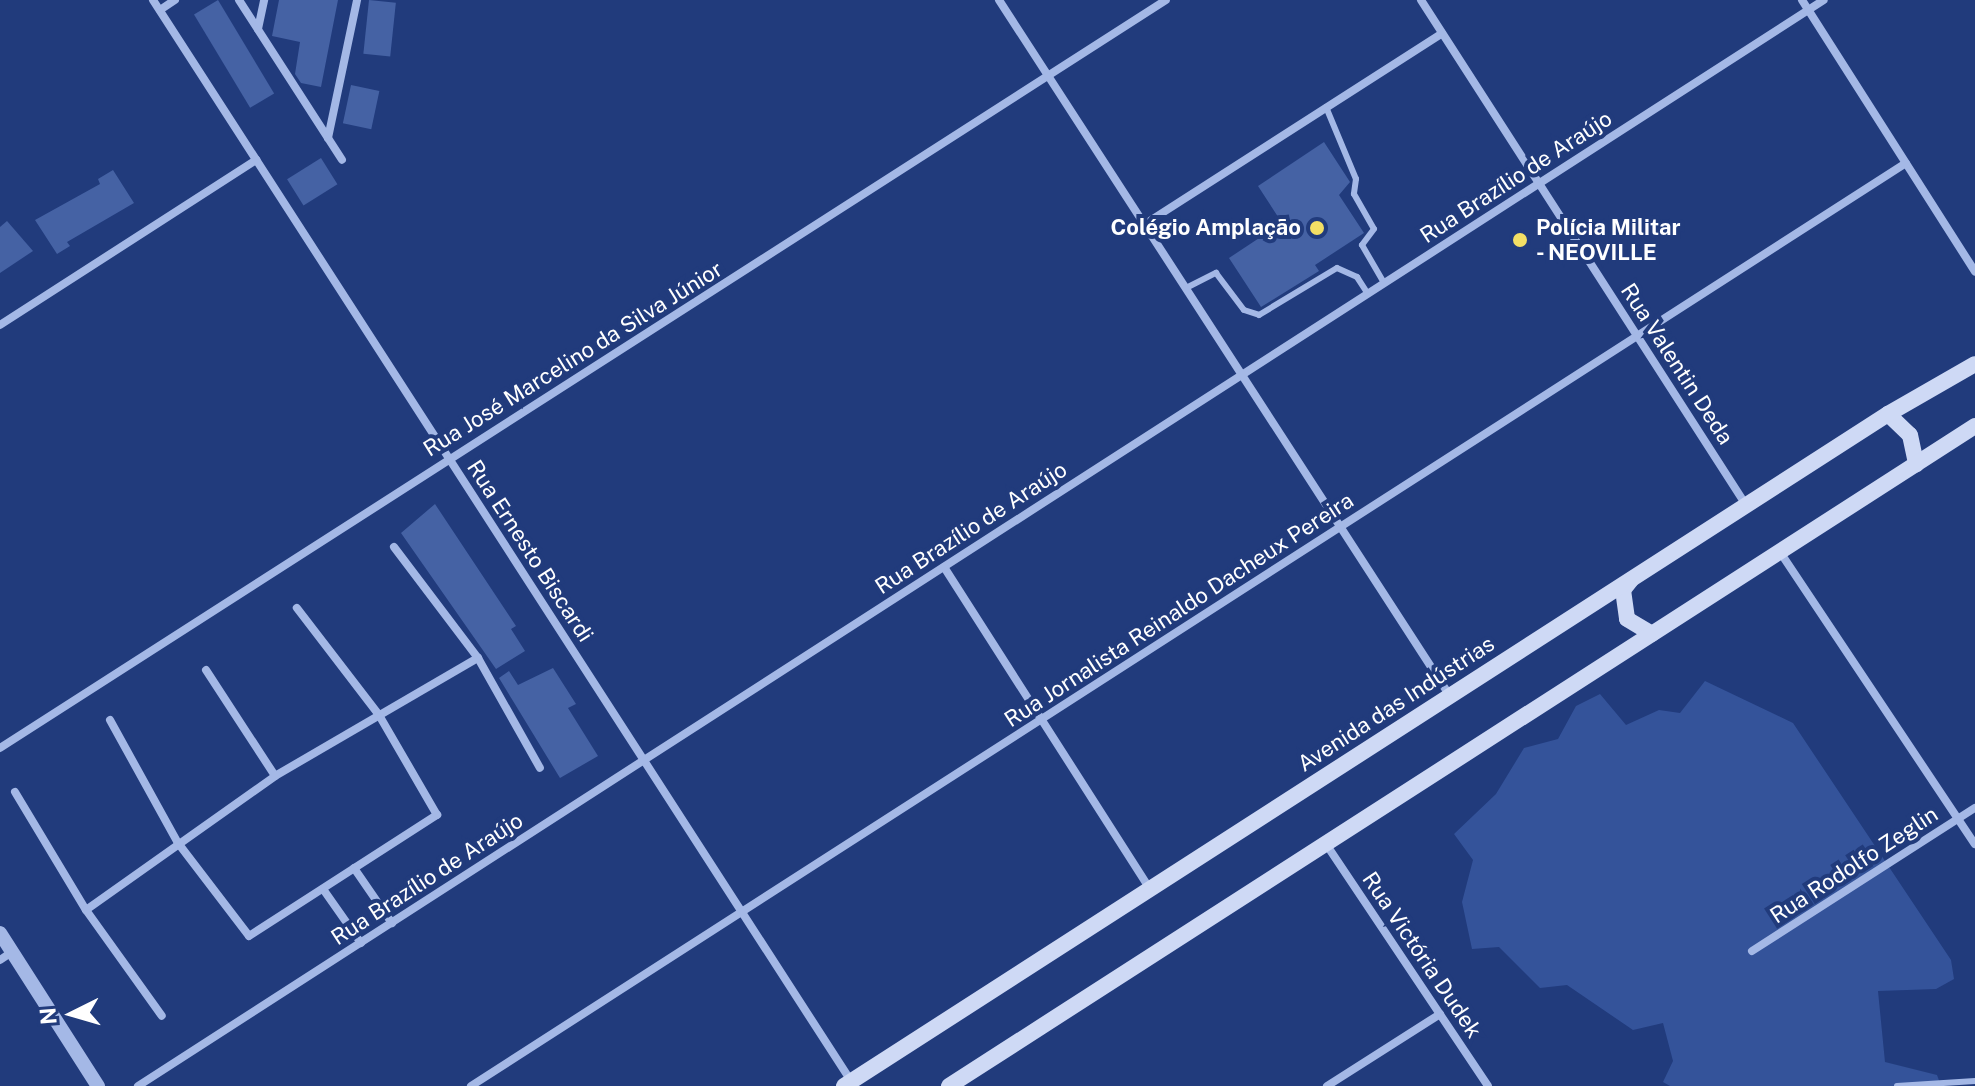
<!DOCTYPE html>
<meta charset="utf-8">
<style>
body{margin:0}
#map{position:relative;width:1975px;height:1086px;overflow:hidden;background:#213b7c;font-family:"Public Sans",sans-serif}
div>[style]{position:absolute}
[style*='--x']{left:calc(var(--x)*1px);top:calc(var(--y)*1px);width:calc(var(--w)*1px);rotate:calc(var(--a)*1deg)}
.green>*{inset:0;background:#34539a}
.building>*{inset:0;background:#4562a4;transform-origin:0 0}
.service>*{height:6px;margin:-3px;padding:0 3px;transform-origin:3px;border-radius:3px;background:#a4b8e6}
.minor>*{height:8px;margin:-4px;padding:0 4px;transform-origin:4px;border-radius:4px;background:#a4b8e6}
.tertiary>*{height:14px;margin:-7px;padding:0 7px;transform-origin:7px;border-radius:7px;background:#a4b8e6}
.secondary>*{height:16px;margin:-8px;padding:0 8px;transform-origin:8px;border-radius:8px;background:#ced9f5}
.dots>*{width:22px;height:22px;translate:-50% -50%;box-sizing:border-box;border:4px solid #213b7c;border-radius:50%}
span{translate:-50% -50%;white-space:nowrap;text-align:center;line-height:1.15;-webkit-text-stroke:8px #213b7c;paint-order:stroke}
.street-label{font-size:22px;color:#fff}
.poi-label{font-size:22px;color:#fff;font-weight:700}
.left{translate:0 -50%;text-align:left}
.right{translate:-100% -50%;text-align:right}
.north{position:absolute;left:32px;top:974px;width:80px;height:80px;-webkit-text-stroke:6px #213b7c;paint-order:stroke;rotate:265deg;font-size:22px;font-weight:700;line-height:32px;text-align:center;color:#fff}
.north::after{content:'';display:block;margin:auto;width:28px;height:36px;background:#fff;clip-path:polygon(50% 0,100% 100%,50% 72%,0 100%)}
</style>
<div id="map">
<div class="green">
<i style="clip-path:polygon(1705px 681px,1793px 723px,1951px 960px,1954px 979px,1936px 989px,1878px 991px,1885px 1062px,1937px 1075px,1941px 1086px,1670px 1086px,1663px 1082px,1673px 1061px,1663px 1023px,1633px 1030px,1567px 985px,1540px 988px,1499px 947px,1472px 949px,1462px 902px,1473px 860px,1454px 834px,1496px 794px,1524px 748px,1558px 739px,1576px 706px,1600px 694px,1626px 725px,1659px 710px,1680px 713px)"></i>
</div>
<div class="building">
<i style="left:218px;top:0;width:109px;height:28px;rotate:59deg"></i>
<i style="clip-path:polygon(279px 0,338px 0,321px 87px,301px 83px,295px 74px,300px 42px,272px 36px)"></i>
<i style="left:369px;top:0;width:27px;height:54px;rotate:6deg"></i>
<i style="left:351px;top:85px;width:29px;height:39px;rotate:12deg"></i>
<i style="clip-path:polygon(1324px 142px,1350px 182px,1339px 195px,1364px 233px,1315px 265px,1319px 271px,1261px 307px,1229px 258px,1282px 223px,1258px 186px)"></i>
<i style="left:321px;top:158px;width:31px;height:40px;rotate:58deg"></i>
<i style="clip-path:polygon(113px 170px,134px 203px,67px 242px,70px 246px,57px 254px,35px 220px,100px 184px,98px 179px)"></i>
<i style="clip-path:polygon(7px 221px,33px 251px,0 273px,0 227px)"></i>
<i style="clip-path:polygon(435px 504px,516px 626px,511px 629px,525px 651px,496px 669px,401px 533px)"></i>
<i style="clip-path:polygon(553px 668px,576px 704px,568px 708px,598px 756px,560px 778px,499px 678px,509px 671px,518px 685px)"></i>
</div>
<div class="service">
<i style="--x:1326;--y:107;--w:78;--a:67.4"></i>
<i style="--x:1356;--y:179;--w:15;--a:98"></i>
<i style="--x:1354;--y:194;--w:40;--a:60.3"></i>
<i style="--x:1374;--y:229;--w:20;--a:127"></i>
<i style="--x:1362;--y:245;--w:44;--a:59.9"></i>
<i style="--x:1186;--y:288;--w:34;--a:-27"></i>
<i style="--x:1216;--y:273;--w:46;--a:52.9"></i>
<i style="--x:1244;--y:310;--w:16;--a:18"></i>
<i style="--x:1259;--y:315;--w:91;--a:-31.1"></i>
<i style="--x:1337;--y:268;--w:22;--a:24"></i>
<i style="--x:1357;--y:277;--w:20;--a:57"></i>
<i style="--x:1897;--y:1086;--w:78;--a:-3.7"></i>
</div>
<div class="minor">
<i style="--x:153;--y:0;--w:1287;--a:57.15"></i>
<i style="--x:239;--y:0;--w:190;--a:57.2"></i>
<i style="--x:999;--y:0;--w:829;--a:57.06"></i>
<i style="--x:1421;--y:0;--w:601;--a:57.24"></i>
<i style="--x:1802;--y:0;--w:322;--a:57.5"></i>
<i style="--x:160;--y:10;--w:18;--a:-34"></i>
<i style="--x:258;--y:29;--w:30;--a:-78"></i>
<i style="--x:328;--y:138;--w:141;--a:-78.1"></i>
<i style="--x:1145;--y:224;--w:353;--a:-32.7"></i>
<i style="--x:0;--y:325;--w:305;--a:-32.8"></i>
<i style="--x:394;--y:547;--w:139;--a:52.9"></i>
<i style="--x:478;--y:658;--w:126;--a:60.6"></i>
<i style="--x:1780;--y:552;--w:351;--a:56.3"></i>
<i style="--x:944;--y:567;--w:382;--a:57.4"></i>
<i style="--x:206;--y:670;--w:126;--a:56.9"></i>
<i style="--x:110;--y:720;--w:141;--a:61.1"></i>
<i style="--x:178;--y:843;--w:117;--a:52.6"></i>
<i style="--x:249;--y:936;--w:224;--a:-32.8"></i>
<i style="--x:437;--y:815;--w:116;--a:-120.1"></i>
<i style="--x:379;--y:715;--w:135;--a:-127.5"></i>
<i style="--x:0;--y:748;--w:1385;--a:-32.68"></i>
<i style="--x:15;--y:792;--w:138;--a:59"></i>
<i style="--x:86;--y:910;--w:130;--a:54.4"></i>
<i style="--x:1326;--y:844;--w:291;--a:56.2"></i>
<i style="--x:354;--y:868;--w:67;--a:55.4"></i>
<i style="--x:323;--y:889;--w:66;--a:54.9"></i>
<i style="--x:86;--y:910;--w:232;--a:-35.3"></i>
<i style="--x:275;--y:776;--w:235;--a:-30.2"></i>
<i style="--x:1752;--y:951;--w:265;--a:-32.7"></i>
<i style="--x:0;--y:960;--w:14;--a:-34"></i>
<i style="--x:138;--y:1086;--w:2005;--a:-32.79"></i>
<i style="--x:471;--y:1086;--w:1706;--a:-32.75"></i>
<i style="--x:1327;--y:1086;--w:134;--a:-32.5"></i>
</div>
<div class="tertiary">
<i style="--x:0;--y:933;--w:182;--a:57.4"></i>
</div>
<div class="secondary">
<i style="--x:1888;--y:414;--w:30;--a:44"></i>
<i style="--x:1910;--y:435;--w:30;--a:78"></i>
<i style="--x:1631;--y:580;--w:13;--a:129"></i>
<i style="--x:1623;--y:590;--w:29;--a:82"></i>
<i style="--x:1627;--y:619;--w:29;--a:31"></i>
<i style="--x:844;--y:1086;--w:1242;--a:-32.77"></i>
<i style="--x:1888;--y:414;--w:100;--a:-29.9"></i>
<i style="--x:949;--y:1086;--w:1220;--a:-32.75"></i>
</div>
<div class="dots">
<i style="left:1317px;top:228px;background:#f3df65"></i>
<i style="left:1520px;top:240px;background:#f3df65"></i>
</div>
<div class="street-label">
<span style="left:1516px;top:177px;rotate:-33deg">Rua Brazílio de Araújo</span>
<span style="left:573px;top:359px;rotate:-32deg">Rua José Marcelino da Silva Júnior</span>
<span style="left:1677px;top:364px;rotate:57deg">Rua Valentin Deda</span>
<span style="left:971px;top:528px;rotate:-33deg">Rua Brazílio de Araújo</span>
<span style="left:530px;top:551px;rotate:57deg">Rua Ernesto Biscardi</span>
<span style="left:1179px;top:610px;rotate:-33deg">Rua Jornalista Reinaldo Dacheux Pereira</span>
<span style="left:1396px;top:704px;rotate:-33deg">Avenida das Indústrias</span>
<span style="left:1854px;top:865px;rotate:-33deg">Rua Rodolfo Zeglin</span>
<span style="left:427px;top:879px;rotate:-33deg">Rua Brazílio de Araújo</span>
<span style="left:1422px;top:955px;rotate:56deg">Rua Victória Dudek</span>
</div>
<div class="poi-label">
<span class="left" style="left:1536px;top:240px">Polícia Militar<br>- NEOVILLE</span>
<span class="right" style="left:1301px;top:228px">Colégio Amplação</span>
</div>
<div class="north">N</div>
</div>
